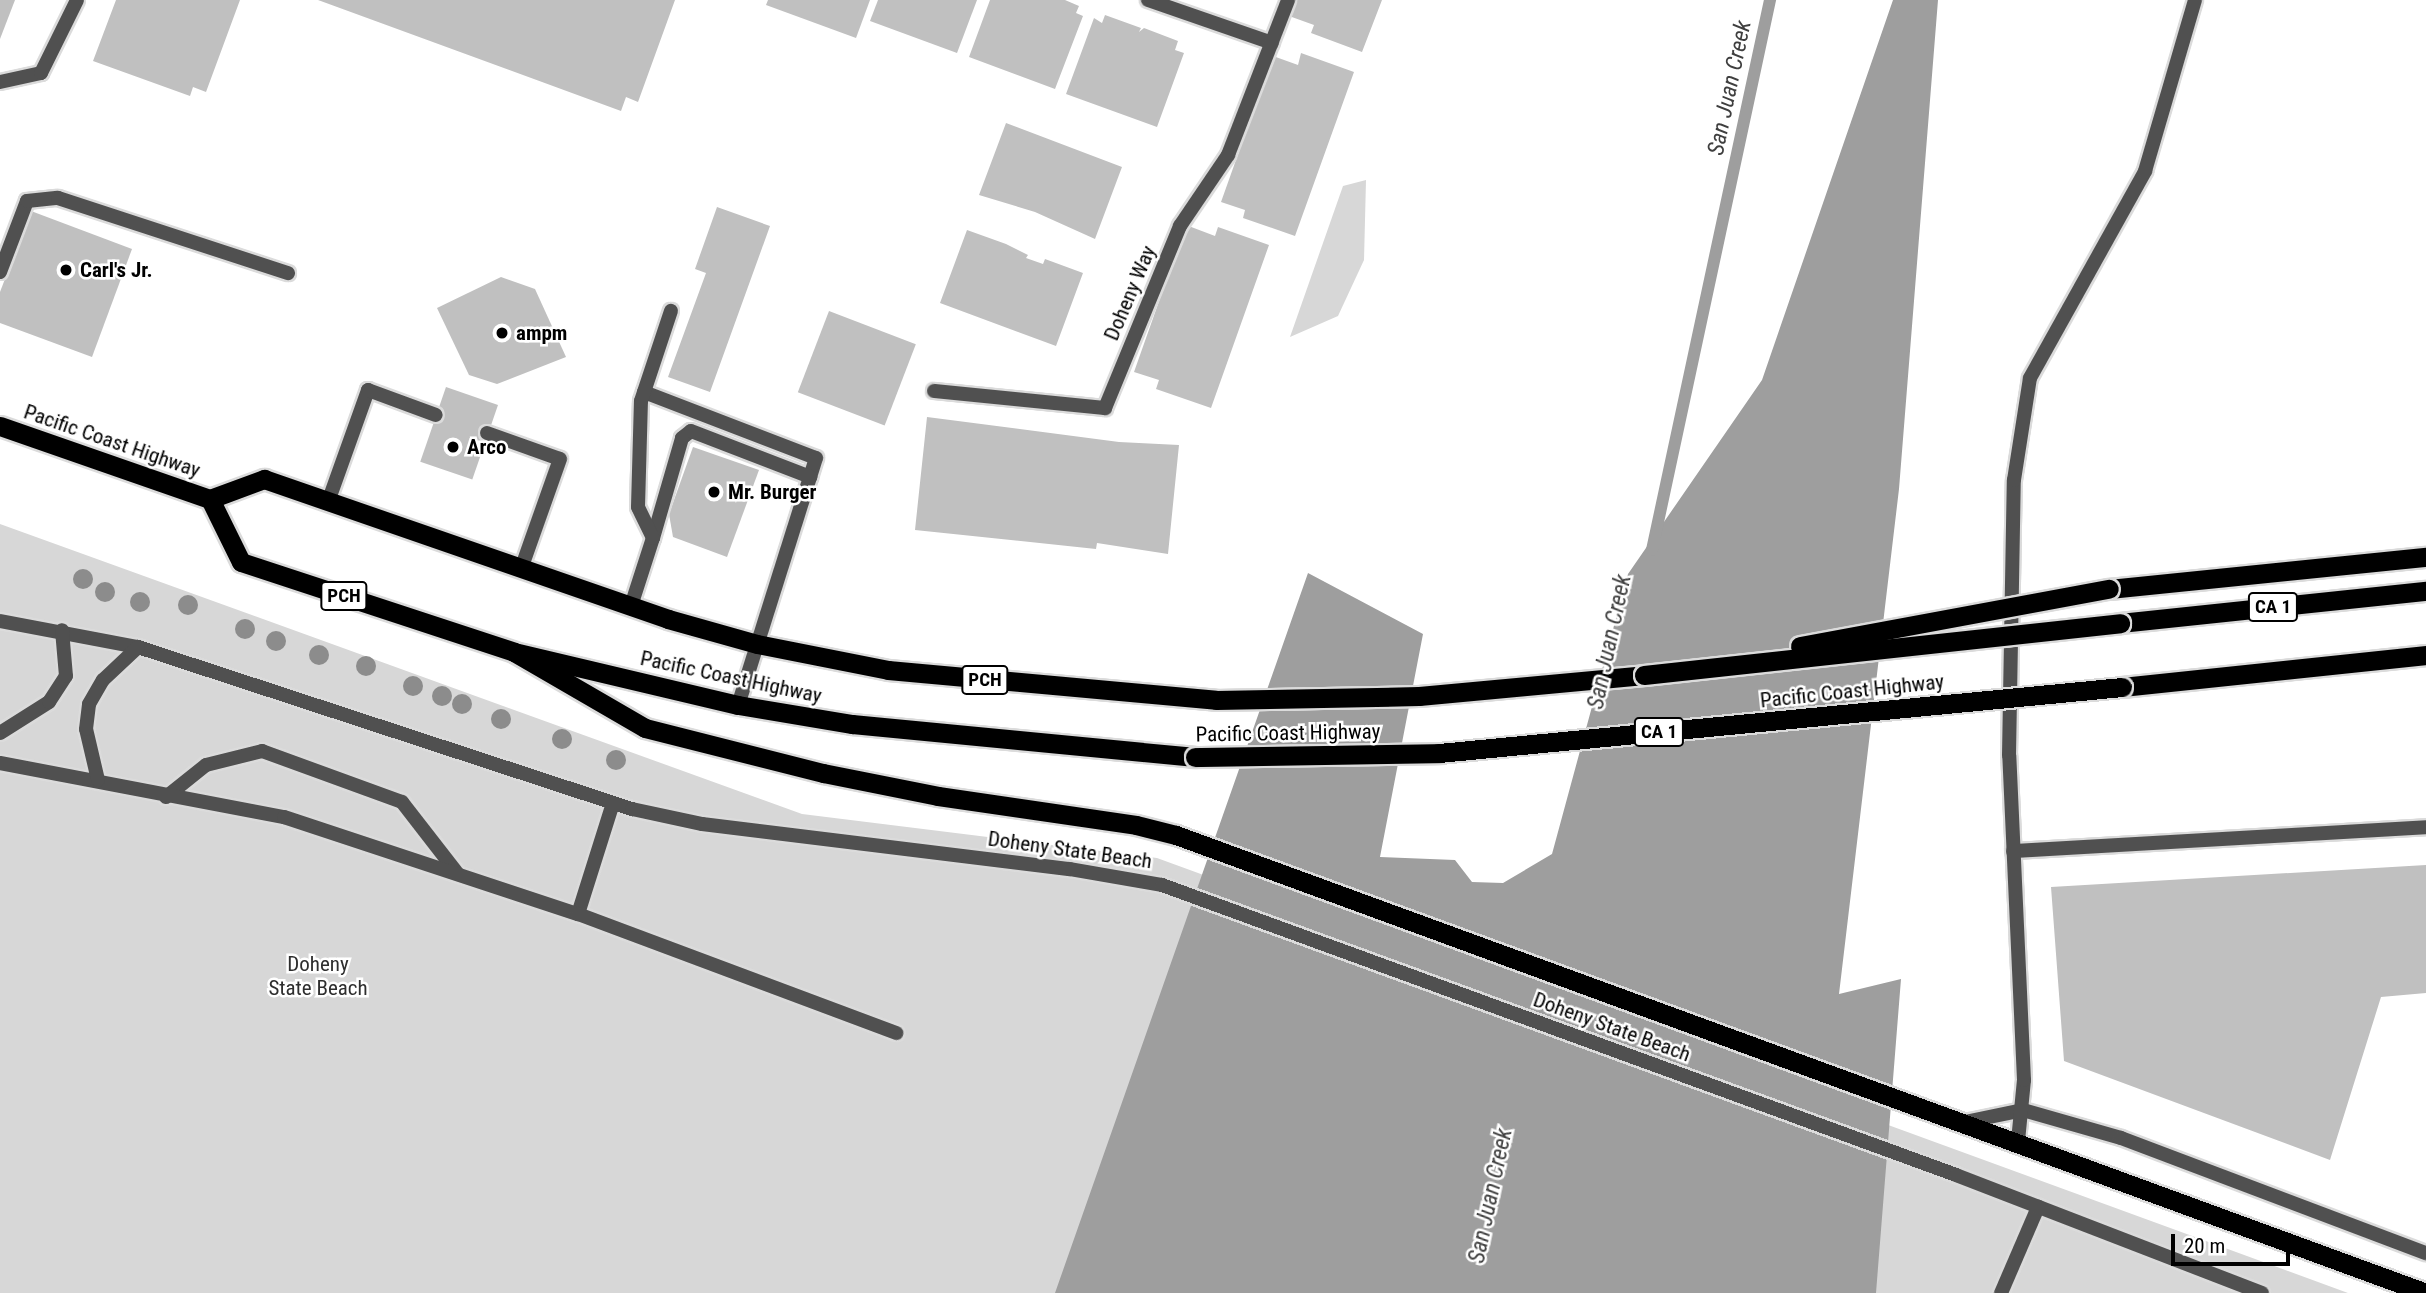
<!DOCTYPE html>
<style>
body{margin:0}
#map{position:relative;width:2426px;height:1293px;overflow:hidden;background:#fff;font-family:"Roboto Condensed",sans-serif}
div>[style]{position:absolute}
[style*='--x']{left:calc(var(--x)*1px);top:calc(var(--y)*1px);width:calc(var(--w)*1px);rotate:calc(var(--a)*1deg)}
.green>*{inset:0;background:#d7d7d7}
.water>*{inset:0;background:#9e9e9e}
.stream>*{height:12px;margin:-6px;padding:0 6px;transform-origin:6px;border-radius:6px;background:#9e9e9e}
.building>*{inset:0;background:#c0c0c0;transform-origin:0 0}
.roads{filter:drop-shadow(2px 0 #dbdbdb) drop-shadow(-2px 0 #dbdbdb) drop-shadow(0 2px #dbdbdb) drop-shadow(0 -2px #dbdbdb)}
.service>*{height:14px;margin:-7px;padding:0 7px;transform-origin:7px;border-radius:7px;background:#505050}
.minor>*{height:14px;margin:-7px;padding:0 7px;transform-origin:7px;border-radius:7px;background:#505050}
.tertiary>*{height:14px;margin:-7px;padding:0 7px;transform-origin:7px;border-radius:7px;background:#505050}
.trunk>*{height:19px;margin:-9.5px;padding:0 9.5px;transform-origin:9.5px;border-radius:9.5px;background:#000}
.bridges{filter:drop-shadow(2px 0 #dbdbdb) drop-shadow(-2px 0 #dbdbdb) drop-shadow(0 2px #dbdbdb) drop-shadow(0 -2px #dbdbdb)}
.trunk-bridge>*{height:19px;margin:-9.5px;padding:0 9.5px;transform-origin:9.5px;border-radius:9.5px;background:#000}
.trees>*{width:20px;height:20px;margin:-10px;border-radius:50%;background:#8c8c8c}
.dots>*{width:19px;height:19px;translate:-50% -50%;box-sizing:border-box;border:4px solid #fff;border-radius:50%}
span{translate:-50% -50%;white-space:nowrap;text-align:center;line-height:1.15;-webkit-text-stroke:5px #fff;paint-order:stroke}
.shield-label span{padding:2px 5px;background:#fff;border:2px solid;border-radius:5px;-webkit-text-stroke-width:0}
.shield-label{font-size:19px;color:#000;font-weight:700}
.poi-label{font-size:21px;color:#000;font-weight:700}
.left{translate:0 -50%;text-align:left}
.street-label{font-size:21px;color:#000}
.park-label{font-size:21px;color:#2e2e2e}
.water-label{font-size:23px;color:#3f3f3f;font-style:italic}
.scale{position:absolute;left:2171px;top:1234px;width:119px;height:32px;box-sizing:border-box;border:4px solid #000;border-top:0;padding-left:9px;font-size:21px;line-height:24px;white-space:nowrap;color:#000;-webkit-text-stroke:5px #fff;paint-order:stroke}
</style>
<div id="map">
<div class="green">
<i style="clip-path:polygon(1366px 180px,1364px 260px,1338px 316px,1290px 337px,1343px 186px)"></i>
<i style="clip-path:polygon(0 524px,802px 814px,1157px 858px,2348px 1293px,0 1293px)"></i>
</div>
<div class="water">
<i style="clip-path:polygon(1893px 0,1938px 0,1899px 489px,1839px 994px,1901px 979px,1876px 1293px,1055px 1293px,1308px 573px,1423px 634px,1380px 857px,1455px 860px,1472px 882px,1503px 883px,1552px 854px,1628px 574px,1762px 380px)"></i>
</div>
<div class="stream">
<i style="--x:1652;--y:550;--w:563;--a:-77.89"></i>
</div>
<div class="building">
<i style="clip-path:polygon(0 0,15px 0,0 39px)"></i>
<i style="clip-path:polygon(116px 0,240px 0,206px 92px,193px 87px,190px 96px,93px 61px)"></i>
<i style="clip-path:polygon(318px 0,675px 0,638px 102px,626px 97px,621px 111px)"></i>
<i style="clip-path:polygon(768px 0,870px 0,856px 38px,766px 5px)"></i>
<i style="clip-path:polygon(878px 0,977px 0,957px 53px,870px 21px)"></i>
<i style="clip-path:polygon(990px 0,1065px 0,1079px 6px,1076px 13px,1083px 16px,1055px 89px,969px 57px)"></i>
<i style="clip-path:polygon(1295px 0,1382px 0,1362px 52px,1311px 33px,1314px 25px,1289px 16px)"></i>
<i style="clip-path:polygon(1105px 15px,1141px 28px,1139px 32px,1144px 28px,1178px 41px,1175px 50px,1184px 53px,1157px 127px,1066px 94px,1094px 18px,1102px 23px)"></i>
<i style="clip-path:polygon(1301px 53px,1354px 72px,1295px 236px,1243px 218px,1245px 210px,1221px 202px,1273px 56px,1298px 65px)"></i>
<i style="clip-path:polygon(1006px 123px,1122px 167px,1095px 239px,1035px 212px,979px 195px)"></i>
<i style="clip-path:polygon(717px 207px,770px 226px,710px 392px,668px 377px,706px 273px,695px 269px)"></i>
<i style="clip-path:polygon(31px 211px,132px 249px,92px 357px,0 323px,0 292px)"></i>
<i style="clip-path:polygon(1186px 225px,1215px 236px,1218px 227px,1269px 245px,1211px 408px,1156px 389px,1159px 380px,1134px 372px)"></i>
<i style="clip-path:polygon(967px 230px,1006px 244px,1028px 255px,1026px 258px,1043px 264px,1045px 259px,1083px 273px,1056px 346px,940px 303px)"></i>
<i style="clip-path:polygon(501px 277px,535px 289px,566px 357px,497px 384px,469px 375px,437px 308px)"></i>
<i style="left:829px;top:311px;width:93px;height:87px;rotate:21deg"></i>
<i style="left:446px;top:387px;width:55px;height:79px;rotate:19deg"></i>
<i style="clip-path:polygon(927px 417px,1119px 442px,1179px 445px,1168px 554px,1097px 543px,1096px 549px,915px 530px)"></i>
<i style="clip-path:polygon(693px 447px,759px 470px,727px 557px,673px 537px,669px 514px)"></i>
<i style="clip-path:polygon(2426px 865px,2426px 993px,2381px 997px,2330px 1160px,2064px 1061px,2051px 887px)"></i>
</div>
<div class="roads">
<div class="service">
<i style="--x:0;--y:272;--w:76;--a:-69.2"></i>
<i style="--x:27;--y:201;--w:31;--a:-6"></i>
<i style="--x:58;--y:198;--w:242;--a:18.1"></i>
<i style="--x:644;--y:392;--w:184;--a:21"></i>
<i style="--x:816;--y:458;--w:259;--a:107.5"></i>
<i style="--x:487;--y:433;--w:77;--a:19.6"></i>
<i style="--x:560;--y:459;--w:117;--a:109.5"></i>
<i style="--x:328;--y:502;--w:119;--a:-70.3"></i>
<i style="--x:368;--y:390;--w:72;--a:20.2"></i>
<i style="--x:653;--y:538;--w:104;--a:-73.8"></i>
<i style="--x:682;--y:438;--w:11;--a:-38"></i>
<i style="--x:691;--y:431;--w:128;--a:21.1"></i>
<i style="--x:631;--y:606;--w:71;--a:-72.1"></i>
<i style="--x:653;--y:538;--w:34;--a:-116"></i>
<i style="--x:638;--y:507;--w:106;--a:-88.4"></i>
<i style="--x:641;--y:401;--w:95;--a:-71.6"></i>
<i style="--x:166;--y:797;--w:51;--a:-38.7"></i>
<i style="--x:206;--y:765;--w:58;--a:-14"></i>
<i style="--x:262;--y:751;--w:149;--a:20"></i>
<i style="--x:402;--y:802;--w:90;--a:52.2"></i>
<i style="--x:2013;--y:851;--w:414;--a:-3.3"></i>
<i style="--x:578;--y:914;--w:116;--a:-72.5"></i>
<i style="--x:1960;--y:1123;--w:64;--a:-11.7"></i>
<i style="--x:2023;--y:1110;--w:102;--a:15.9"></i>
<i style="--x:2121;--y:1138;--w:326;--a:20.7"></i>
<i style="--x:2018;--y:1141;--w:61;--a:-84.4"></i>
<i style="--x:2024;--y:1080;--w:325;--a:-92.6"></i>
<i style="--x:2009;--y:755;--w:275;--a:-89"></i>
<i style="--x:2014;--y:480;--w:103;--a:-81.1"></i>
<i style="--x:2030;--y:378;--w:237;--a:-60.9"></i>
<i style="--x:2145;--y:171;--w:178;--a:-73.7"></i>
<i style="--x:2001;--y:1293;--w:94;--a:-66.7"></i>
</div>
<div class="minor">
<i style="--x:1148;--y:0;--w:131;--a:19.1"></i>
<i style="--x:0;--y:82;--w:42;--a:-12.4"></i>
<i style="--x:41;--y:73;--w:81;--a:-63.7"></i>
<i style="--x:934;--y:391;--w:172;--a:5.7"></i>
<i style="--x:1105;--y:408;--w:197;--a:-67.6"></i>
<i style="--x:1180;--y:226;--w:86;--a:-55.9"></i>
<i style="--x:1228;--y:155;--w:166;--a:-68.8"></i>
<i style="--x:0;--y:763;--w:289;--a:10.8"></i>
<i style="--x:284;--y:817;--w:310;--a:18.3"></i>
<i style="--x:578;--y:914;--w:340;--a:20.5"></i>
</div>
<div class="tertiary">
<i style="--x:0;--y:621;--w:140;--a:10.7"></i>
<i style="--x:138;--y:647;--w:520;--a:18.16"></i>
<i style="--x:632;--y:809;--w:72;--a:12.1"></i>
<i style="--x:702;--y:824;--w:371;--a:7"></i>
<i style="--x:1070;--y:869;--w:93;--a:9.9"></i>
<i style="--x:1162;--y:885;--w:845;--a:20.06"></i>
<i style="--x:1956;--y:1175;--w:328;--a:21.1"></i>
<i style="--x:0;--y:733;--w:58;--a:-32.3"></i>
<i style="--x:49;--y:702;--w:31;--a:-57"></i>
<i style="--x:66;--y:676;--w:46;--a:-95"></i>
<i style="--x:98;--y:780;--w:52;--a:-103.2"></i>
<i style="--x:86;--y:729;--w:25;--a:-83"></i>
<i style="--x:89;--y:704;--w:28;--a:-60"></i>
<i style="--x:103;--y:680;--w:48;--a:-43.3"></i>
</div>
<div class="trunk">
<i style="--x:0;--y:426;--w:222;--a:19.2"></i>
<i style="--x:210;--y:499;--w:58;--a:-20.3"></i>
<i style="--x:264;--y:479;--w:428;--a:19.1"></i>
<i style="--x:668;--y:619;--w:92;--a:15.7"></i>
<i style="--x:757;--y:644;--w:134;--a:11.2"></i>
<i style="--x:888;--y:670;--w:329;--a:5.2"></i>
<i style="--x:1216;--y:700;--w:203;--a:-1.1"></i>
<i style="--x:1419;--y:696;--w:226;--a:-5.3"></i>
<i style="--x:210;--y:499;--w:70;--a:63.8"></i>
<i style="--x:241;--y:562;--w:287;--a:18.2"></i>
<i style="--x:514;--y:652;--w:230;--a:13.3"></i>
<i style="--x:738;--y:705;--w:116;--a:9.5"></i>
<i style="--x:852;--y:724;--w:345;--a:5.5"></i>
<i style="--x:2109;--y:589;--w:319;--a:-5.8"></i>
<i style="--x:2120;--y:623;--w:308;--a:-6"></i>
<i style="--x:514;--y:652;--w:151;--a:30.1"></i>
<i style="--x:645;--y:728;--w:184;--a:14.2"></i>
<i style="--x:823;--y:773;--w:117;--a:11.3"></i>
<i style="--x:938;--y:796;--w:200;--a:8.3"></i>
<i style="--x:1136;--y:825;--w:41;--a:14"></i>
<i style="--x:1176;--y:835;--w:1331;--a:20.12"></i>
<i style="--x:2122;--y:687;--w:306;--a:-6"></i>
</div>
</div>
<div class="bridges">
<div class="trunk-bridge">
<i style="--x:1800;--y:646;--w:314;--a:-10.5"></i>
<i style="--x:1644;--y:675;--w:479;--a:-6.2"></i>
<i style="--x:1195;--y:757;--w:244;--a:-0.9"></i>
<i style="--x:1439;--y:753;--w:686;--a:-5.52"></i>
</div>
</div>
<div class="trees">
<i style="left:83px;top:579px"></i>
<i style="left:105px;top:592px"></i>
<i style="left:140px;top:602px"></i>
<i style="left:188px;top:605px"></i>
<i style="left:245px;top:629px"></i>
<i style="left:276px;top:641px"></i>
<i style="left:319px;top:655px"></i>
<i style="left:366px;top:666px"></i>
<i style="left:413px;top:686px"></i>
<i style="left:442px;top:696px"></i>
<i style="left:462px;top:704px"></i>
<i style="left:501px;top:719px"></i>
<i style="left:562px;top:739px"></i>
<i style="left:616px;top:760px"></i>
</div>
<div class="dots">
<i style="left:66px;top:270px;background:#000"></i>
<i style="left:502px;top:333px;background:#000"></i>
<i style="left:453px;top:447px;background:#000"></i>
<i style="left:714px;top:492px;background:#000"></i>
</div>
<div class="shield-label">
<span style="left:344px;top:596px">PCH</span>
<span style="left:2273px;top:607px">CA 1</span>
<span style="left:985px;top:680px">PCH</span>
<span style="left:1659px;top:732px">CA 1</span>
</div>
<div class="poi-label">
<span class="left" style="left:80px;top:270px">Carl's Jr.</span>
<span class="left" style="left:516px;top:333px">ampm</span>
<span class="left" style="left:467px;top:447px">Arco</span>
<span class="left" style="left:728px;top:492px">Mr. Burger</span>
</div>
<div class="street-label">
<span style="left:1130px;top:293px;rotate:-67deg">Doheny Way</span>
<span style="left:112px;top:441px;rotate:19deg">Pacific Coast Highway</span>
<span style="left:731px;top:677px;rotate:12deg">Pacific Coast Highway</span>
<span style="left:1852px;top:691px;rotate:-6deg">Pacific Coast Highway</span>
<span style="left:1288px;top:733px;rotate:-1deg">Pacific Coast Highway</span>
<span style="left:1070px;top:850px;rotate:8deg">Doheny State Beach</span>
<span style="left:1612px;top:1027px;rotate:20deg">Doheny State Beach</span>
</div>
<div class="park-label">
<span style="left:318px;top:976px">Doheny<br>State Beach</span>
</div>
<div class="water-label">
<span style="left:1730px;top:88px;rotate:-78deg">San Juan Creek</span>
<span style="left:1610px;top:642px;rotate:-78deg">San Juan Creek</span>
<span style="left:1491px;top:1196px;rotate:-78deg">San Juan Creek</span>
</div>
<div class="scale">20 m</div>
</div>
